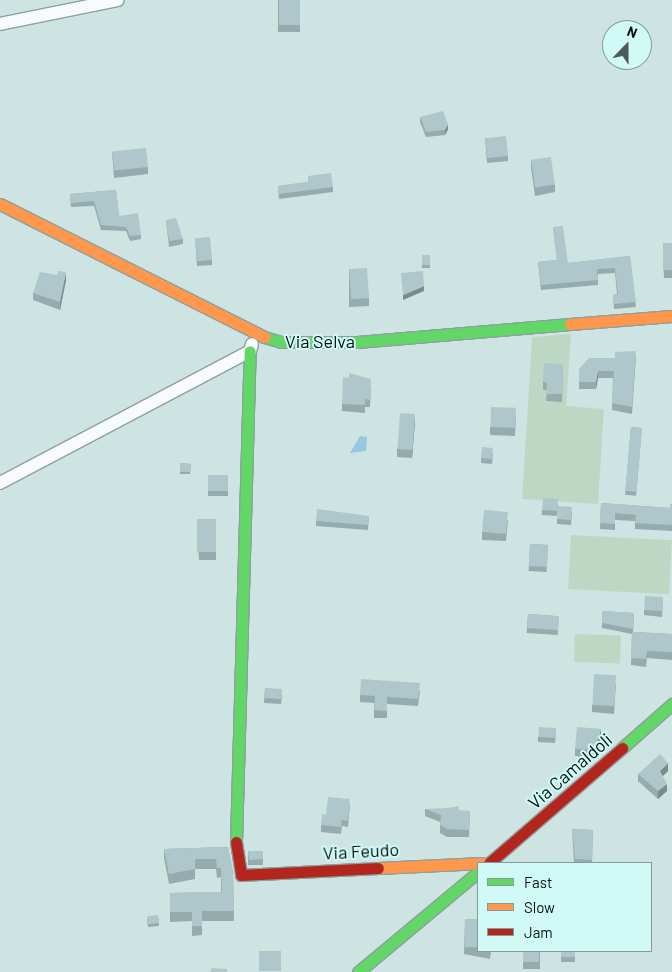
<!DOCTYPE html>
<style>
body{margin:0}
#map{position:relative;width:672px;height:972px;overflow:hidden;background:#cde4e2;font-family:Barlow,sans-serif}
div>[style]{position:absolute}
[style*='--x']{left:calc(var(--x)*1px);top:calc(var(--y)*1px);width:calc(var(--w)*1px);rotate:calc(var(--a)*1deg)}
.green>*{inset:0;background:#bcd8c4;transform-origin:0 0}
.water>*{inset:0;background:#97c7e1}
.roads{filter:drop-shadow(1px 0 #8d9f9e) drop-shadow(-1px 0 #8d9f9e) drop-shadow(0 1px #8d9f9e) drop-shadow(0 -1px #8d9f9e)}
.street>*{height:12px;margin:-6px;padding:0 6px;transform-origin:6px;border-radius:6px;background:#f8fbfb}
.fast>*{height:11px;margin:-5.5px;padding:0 5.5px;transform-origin:5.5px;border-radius:5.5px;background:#63d668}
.slow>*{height:11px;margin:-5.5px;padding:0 5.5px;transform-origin:5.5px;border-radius:5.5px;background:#ff974d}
.jam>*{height:11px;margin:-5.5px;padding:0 5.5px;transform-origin:5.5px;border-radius:5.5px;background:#b3261e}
.wall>*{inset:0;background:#96abae;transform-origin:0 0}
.shaded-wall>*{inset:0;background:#7a8b8d}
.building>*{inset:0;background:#aec7ca;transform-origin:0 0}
span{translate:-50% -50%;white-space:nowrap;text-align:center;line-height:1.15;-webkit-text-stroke:4px #d1faf7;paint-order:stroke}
.street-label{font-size:18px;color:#031110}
.legend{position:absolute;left:477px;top:862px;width:175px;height:90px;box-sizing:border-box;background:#d1faf7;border:1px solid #7f9d9b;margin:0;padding:6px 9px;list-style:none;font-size:15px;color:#031110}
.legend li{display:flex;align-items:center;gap:10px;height:25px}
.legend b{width:25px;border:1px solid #7f9d9b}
.north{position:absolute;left:602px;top:20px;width:50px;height:50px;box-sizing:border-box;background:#d1faf7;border:1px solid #7f9d9b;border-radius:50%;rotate:22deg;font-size:14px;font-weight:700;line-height:20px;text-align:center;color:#031110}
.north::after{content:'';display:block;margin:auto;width:18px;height:22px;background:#4a5b5a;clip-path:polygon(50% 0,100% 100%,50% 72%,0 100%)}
</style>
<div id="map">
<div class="green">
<i style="clip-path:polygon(571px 334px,566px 406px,604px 409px,598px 504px,522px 499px,532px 337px)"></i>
<i style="left:571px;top:535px;width:101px;height:54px;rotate:3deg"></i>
<i style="left:575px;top:634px;width:46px;height:28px;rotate:2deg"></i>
</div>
<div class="water">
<i style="clip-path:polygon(360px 436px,367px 437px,366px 451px,350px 453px)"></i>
</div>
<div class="roads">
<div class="street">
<i style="--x:0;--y:24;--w:120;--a:-11.5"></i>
<i style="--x:0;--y:483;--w:283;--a:-27.8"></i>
<i style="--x:250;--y:351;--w:7;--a:-74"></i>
</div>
<div class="fast">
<i style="--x:264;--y:337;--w:18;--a:16"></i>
<i style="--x:281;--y:342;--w:76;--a:0"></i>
<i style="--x:357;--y:342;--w:214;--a:-4.8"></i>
<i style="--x:622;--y:748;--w:67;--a:-41.3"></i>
<i style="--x:236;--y:842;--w:491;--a:-88.4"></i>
<i style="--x:358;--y:972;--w:156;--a:-39.8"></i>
</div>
<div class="slow">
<i style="--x:0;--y:204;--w:296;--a:26.7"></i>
<i style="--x:570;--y:324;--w:102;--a:-4.5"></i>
<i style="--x:378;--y:868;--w:104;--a:-2.8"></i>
</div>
<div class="jam">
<i style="--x:236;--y:842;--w:33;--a:81"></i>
<i style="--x:241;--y:875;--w:137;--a:-2.9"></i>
<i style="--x:489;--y:863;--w:176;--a:-40.8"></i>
</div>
</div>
<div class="wall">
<i style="left:278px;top:0;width:22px;height:32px"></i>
<i style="clip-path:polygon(420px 117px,448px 129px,445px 135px,426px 137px,420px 122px)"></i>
<i style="clip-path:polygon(485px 138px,508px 156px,508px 161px,487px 163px)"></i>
<i style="clip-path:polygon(112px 152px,148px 167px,148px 174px,114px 178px)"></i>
<i style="clip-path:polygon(531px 160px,555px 185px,555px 192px,535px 196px,531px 168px)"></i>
<i style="clip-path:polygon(308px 176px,333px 187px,333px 192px,279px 199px,278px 186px,308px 182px)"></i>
<i style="clip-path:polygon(116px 190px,119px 216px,141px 235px,141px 239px,130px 241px,126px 231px,101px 230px,94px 206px,71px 207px,70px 194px)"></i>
<i style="clip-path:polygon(166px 220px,183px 239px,183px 244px,169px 247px)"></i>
<i style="clip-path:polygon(553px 227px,568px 263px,630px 256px,636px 307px,614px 309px,613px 295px,617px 294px,615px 273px,598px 274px,598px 285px,541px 290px,538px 262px,557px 260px)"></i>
<i style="clip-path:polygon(195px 238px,212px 260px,212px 265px,197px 266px)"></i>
<i style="clip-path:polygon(672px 243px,672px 278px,664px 278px,663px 251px)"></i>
<i style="left:422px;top:255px;width:8px;height:13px"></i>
<i style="clip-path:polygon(349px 269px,369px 298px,369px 306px,349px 307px)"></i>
<i style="clip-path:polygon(57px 275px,66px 280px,60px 310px,33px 300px,33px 293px)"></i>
<i style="clip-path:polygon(636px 357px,632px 414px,612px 410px,613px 378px,598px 378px,596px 389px,579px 389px,579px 369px,615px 358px)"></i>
<i style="clip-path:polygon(563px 364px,562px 402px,546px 401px,547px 390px,543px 390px,543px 382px)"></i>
<i style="clip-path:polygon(371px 386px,370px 407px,365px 407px,365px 413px,342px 411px,342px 404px)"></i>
<i style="clip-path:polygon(516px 416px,515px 436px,490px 435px,490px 427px)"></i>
<i style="clip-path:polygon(415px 421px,412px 458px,397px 457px,397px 449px)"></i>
<i style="left:631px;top:427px;width:11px;height:68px;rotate:5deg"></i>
<i style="clip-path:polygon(493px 453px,492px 464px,481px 463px,481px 458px)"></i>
<i style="clip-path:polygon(180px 463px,191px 464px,190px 474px,180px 474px)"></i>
<i style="left:208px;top:475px;width:20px;height:21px"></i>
<i style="clip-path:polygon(601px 503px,670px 508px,672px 504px,672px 531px,635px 529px,635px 521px,615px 520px,615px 530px,600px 529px)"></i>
<i style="clip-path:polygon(558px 504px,557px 516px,542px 515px,542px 510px)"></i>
<i style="clip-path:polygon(572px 512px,571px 525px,557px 524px,557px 519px)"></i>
<i style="clip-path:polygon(369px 516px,368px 530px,316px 526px,316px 521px)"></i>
<i style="clip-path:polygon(216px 519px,216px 560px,199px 560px,197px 527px)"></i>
<i style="clip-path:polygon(508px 520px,506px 541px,482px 540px,482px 532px)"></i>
<i style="left:530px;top:544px;width:18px;height:27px;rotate:3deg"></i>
<i style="clip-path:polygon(663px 602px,662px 617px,644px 615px,644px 610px)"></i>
<i style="clip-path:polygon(602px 611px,634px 613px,633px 632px,672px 634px,672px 660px,647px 658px,646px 667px,631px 665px,632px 634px,602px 628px)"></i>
<i style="left:528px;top:614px;width:31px;height:19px;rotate:4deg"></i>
<i style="clip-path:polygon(616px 683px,614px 714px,592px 712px,592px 705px)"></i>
<i style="clip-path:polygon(265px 688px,282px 694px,281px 704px,264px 703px)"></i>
<i style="clip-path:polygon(420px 691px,418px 706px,387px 704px,387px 718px,374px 718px,374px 703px,360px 702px,360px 695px)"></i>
<i style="clip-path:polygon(556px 733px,555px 743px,538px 742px,538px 737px)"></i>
<i style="clip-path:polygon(601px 737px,595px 758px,575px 756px,575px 749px)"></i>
<i style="clip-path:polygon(668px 771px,662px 776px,667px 791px,658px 799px,638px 781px,638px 774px)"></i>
<i style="clip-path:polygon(350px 805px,348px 827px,342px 826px,341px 834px,321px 832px,321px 825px,326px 815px)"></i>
<i style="clip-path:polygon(425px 809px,470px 811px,469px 837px,447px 837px,440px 833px,440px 822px,425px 816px)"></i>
<i style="clip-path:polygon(572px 829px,593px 830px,592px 863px,574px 863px)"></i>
<i style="clip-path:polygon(228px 847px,233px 872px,234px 921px,202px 921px,202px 935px,192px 936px,192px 921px,170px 922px,170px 893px,221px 892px,221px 877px,217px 878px,216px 869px,195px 869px,195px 879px,169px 884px,164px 858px,164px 849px)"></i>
<i style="left:248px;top:851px;width:15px;height:14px"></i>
<i style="clip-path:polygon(158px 915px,159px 926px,148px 927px,147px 919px)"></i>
<i style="clip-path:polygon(465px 919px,478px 919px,478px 951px,491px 951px,490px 959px,464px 954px)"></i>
<i style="left:523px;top:951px;width:17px;height:18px"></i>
<i style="left:561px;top:951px;width:14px;height:11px"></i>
</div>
<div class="shaded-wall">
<i style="clip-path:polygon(448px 124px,448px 129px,445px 135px,445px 130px)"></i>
<i style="clip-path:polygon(66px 272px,66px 280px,60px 310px,60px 302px)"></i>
<i style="clip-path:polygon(424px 286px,424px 291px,403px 300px,403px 295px)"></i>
<i style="clip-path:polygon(598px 371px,598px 378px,596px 389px,596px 382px)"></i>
<i style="clip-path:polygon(415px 414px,415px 421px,412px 458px,412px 450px)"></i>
<i style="clip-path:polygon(601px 729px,601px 737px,595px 758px,595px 750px)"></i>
<i style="clip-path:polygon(668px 763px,668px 771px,660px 779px,660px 771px)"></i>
<i style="clip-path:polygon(667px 784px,667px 791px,658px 799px,658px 791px)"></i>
</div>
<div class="building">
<i style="left:279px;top:0;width:21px;height:25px"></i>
<i style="clip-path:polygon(443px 111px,448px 124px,445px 130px,426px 132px,420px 117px)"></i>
<i style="left:506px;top:136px;width:20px;height:21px;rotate:84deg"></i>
<i style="left:146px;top:148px;width:19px;height:34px;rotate:84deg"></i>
<i style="left:551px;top:157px;width:28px;height:20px;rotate:82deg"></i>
<i style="clip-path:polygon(331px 173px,333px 187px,279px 194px,278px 186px,308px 182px,308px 176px)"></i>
<i style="clip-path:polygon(116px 190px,119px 216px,138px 213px,141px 235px,130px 236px,126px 227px,101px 225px,94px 201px,71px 203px,70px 194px)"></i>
<i style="clip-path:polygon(176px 218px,183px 239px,169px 241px,166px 220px)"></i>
<i style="clip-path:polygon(563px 226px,568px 263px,630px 256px,636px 302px,614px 304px,613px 295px,618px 294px,615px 268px,597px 269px,598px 280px,541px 285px,538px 262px,557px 260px,553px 227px)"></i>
<i style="left:210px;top:237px;width:23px;height:15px;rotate:85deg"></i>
<i style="left:663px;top:243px;width:9px;height:27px"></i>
<i style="left:422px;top:255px;width:8px;height:10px"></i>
<i style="left:367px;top:268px;width:30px;height:18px;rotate:86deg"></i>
<i style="clip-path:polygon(58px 271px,66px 272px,60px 302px,33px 293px,40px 272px,57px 275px)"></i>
<i style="clip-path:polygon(423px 271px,424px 286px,403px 295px,401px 273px)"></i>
<i style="clip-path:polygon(636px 351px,632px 407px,612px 403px,614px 371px,598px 371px,596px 382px,579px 382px,579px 369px,589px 358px,615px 358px,615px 352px)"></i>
<i style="clip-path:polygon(544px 363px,563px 364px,562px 394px,546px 394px,547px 383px,543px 382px)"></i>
<i style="clip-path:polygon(349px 373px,371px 379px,370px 400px,365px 399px,365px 405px,342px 404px,343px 377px,349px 378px)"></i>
<i style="left:491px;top:407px;width:25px;height:20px;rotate:2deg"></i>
<i style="left:400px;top:413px;width:15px;height:36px;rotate:4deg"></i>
<i style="left:631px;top:427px;width:11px;height:64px;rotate:5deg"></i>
<i style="left:482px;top:447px;width:11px;height:11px;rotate:5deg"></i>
<i style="clip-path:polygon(180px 463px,191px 464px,190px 472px,180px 472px)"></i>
<i style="left:208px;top:475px;width:20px;height:16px"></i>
<i style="left:543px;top:498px;width:15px;height:12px;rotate:4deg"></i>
<i style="clip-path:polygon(601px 503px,670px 508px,670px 504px,672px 504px,672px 525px,635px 523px,636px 515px,615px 513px,615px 524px,600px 523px)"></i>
<i style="left:558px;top:506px;width:14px;height:13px;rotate:4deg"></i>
<i style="clip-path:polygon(317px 509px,369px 516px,368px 525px,316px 521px)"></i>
<i style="left:484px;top:510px;width:24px;height:22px;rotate:5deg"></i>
<i style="left:197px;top:519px;width:19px;height:33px"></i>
<i style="left:530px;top:544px;width:18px;height:22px;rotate:3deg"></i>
<i style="left:645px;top:596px;width:18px;height:14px;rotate:3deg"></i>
<i style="clip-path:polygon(602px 611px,634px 613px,633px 629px,602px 623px)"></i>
<i style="left:528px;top:614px;width:31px;height:14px;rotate:4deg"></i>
<i style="clip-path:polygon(632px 632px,672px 634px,672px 652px,647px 651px,646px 659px,631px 658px)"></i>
<i style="left:594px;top:674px;width:22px;height:31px;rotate:3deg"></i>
<i style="clip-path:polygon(361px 679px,420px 683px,418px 699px,387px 697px,387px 711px,374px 710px,375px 696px,360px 695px)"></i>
<i style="left:265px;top:688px;width:17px;height:10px;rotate:3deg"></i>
<i style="left:539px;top:727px;width:17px;height:10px;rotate:3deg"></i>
<i style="clip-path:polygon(577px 727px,601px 729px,595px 750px,575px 749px)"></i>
<i style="clip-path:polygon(660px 754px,668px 763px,660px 771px,667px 784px,658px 791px,638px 774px)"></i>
<i style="clip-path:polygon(328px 797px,350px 799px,348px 821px,342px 820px,341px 827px,321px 825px,322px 814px,326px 815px)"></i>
<i style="clip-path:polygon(459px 806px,459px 811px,470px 811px,469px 830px,447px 829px,440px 825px,441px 815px,425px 809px,448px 808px)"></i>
<i style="clip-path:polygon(572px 829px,593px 830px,592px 860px,575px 859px)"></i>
<i style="clip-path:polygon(228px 847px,233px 872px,234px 911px,202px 911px,202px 926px,192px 926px,192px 912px,170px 912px,170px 893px,222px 892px,221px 868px,217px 868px,216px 859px,195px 859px,195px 869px,169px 874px,164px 849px)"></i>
<i style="clip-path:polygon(248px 851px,263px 851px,263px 859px,249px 860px)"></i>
<i style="left:158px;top:915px;width:8px;height:11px;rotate:83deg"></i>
<i style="left:465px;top:919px;width:13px;height:28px"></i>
<i style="left:259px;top:951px;width:22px;height:20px"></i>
<i style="left:523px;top:951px;width:16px;height:11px"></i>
<i style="left:561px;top:951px;width:14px;height:6px"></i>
<i style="clip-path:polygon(212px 968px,227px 969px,227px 972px,210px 972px)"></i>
</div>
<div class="street-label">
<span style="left:320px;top:341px">Via Selva</span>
<span style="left:570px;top:771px;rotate:-41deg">Via Camaldoli</span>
<span style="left:361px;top:851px;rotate:-3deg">Via Feudo</span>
</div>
<ul class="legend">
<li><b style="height:6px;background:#63d668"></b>Fast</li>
<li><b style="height:6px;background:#ff974d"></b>Slow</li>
<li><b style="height:6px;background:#b3261e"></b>Jam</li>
</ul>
<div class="north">N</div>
</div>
